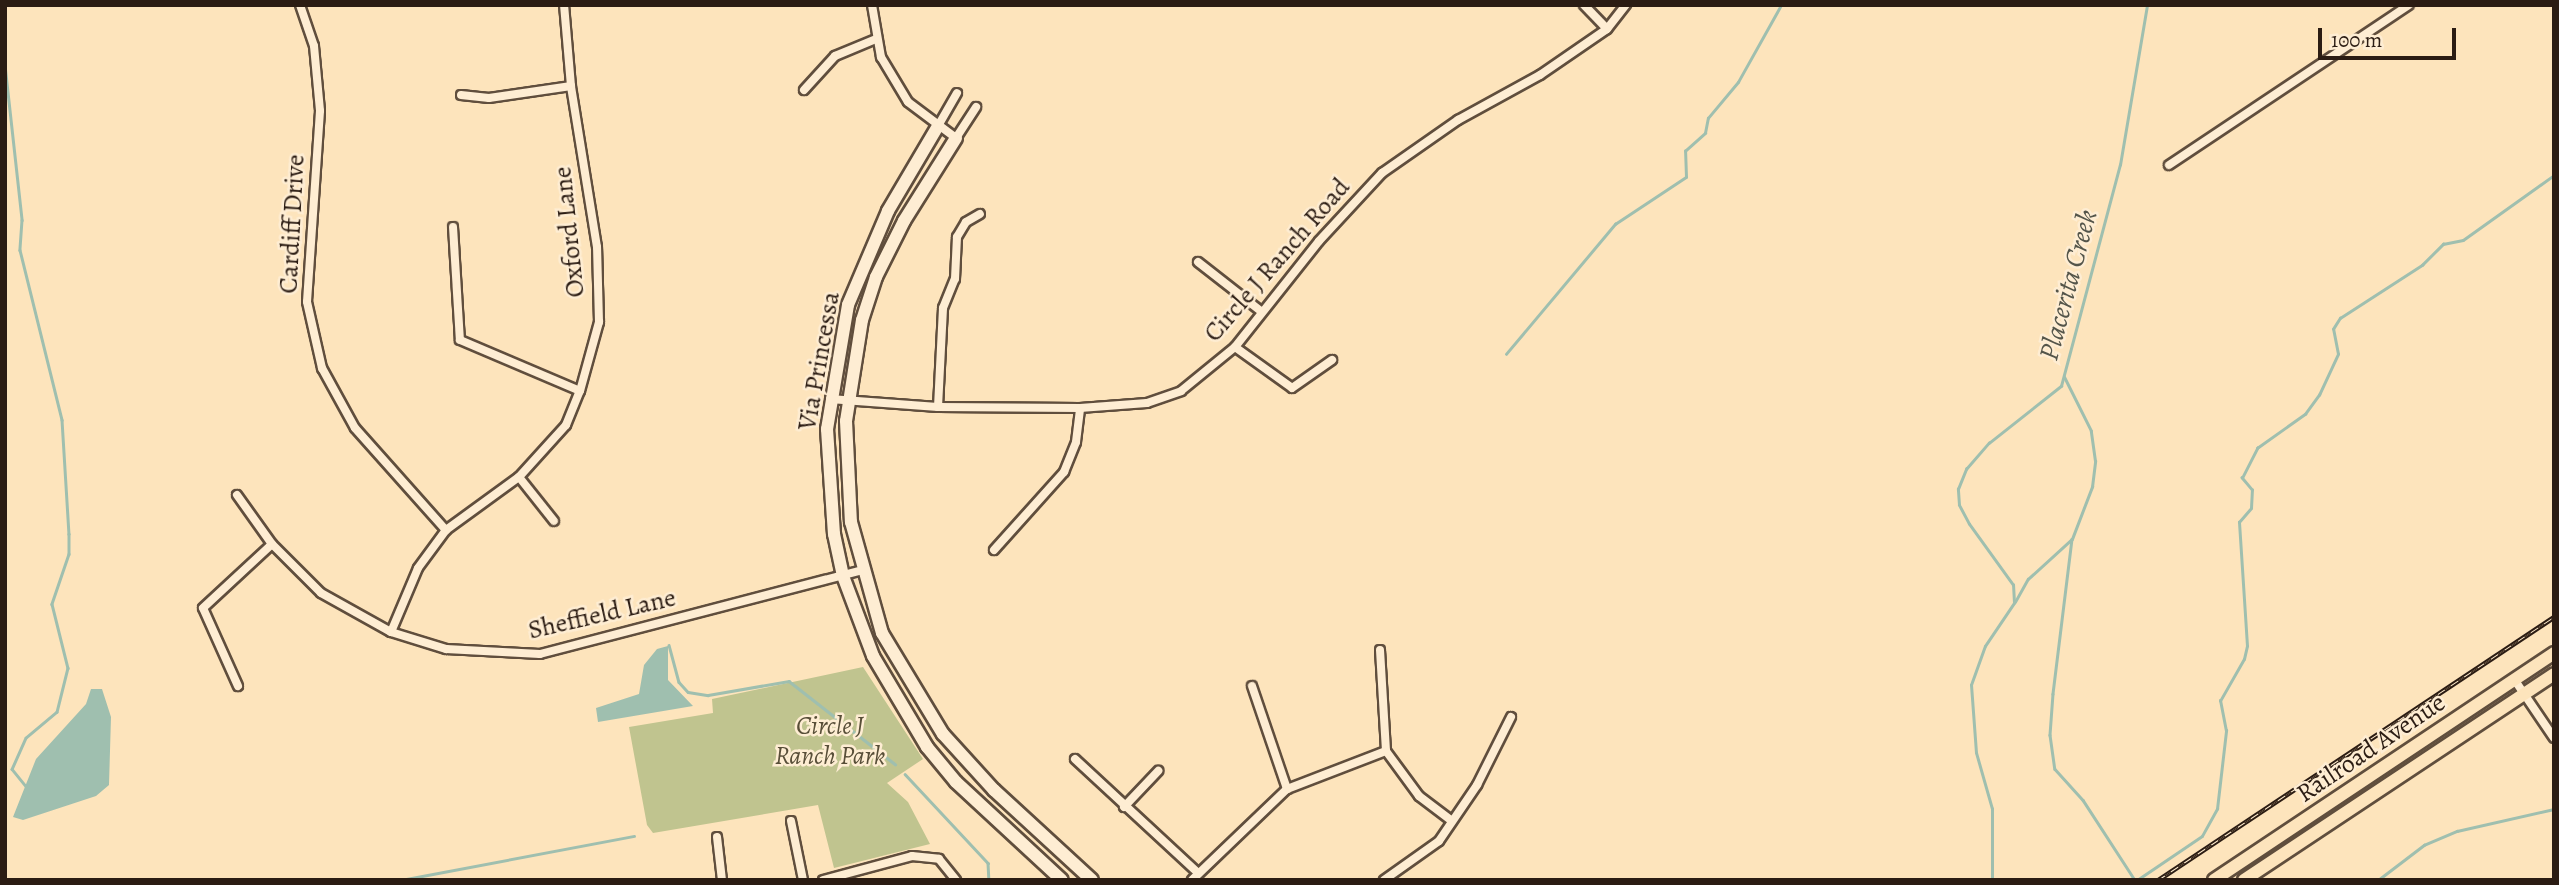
<!DOCTYPE html>
<style>
body{margin:0}
#map{position:relative;width:2559px;height:885px;overflow:hidden;background:#fde4bc;font-family:Alegreya,serif}
div>[style]{position:absolute}
[style*='--x']{left:calc(var(--x)*1px);top:calc(var(--y)*1px);width:calc(var(--w)*1px);rotate:calc(var(--a)*1deg)}
.green>*{inset:0;background:#c0c48f}
.water>*{inset:0;background:#9fbfaf}
.stream>*{height:2.5px;margin:-1.25px;padding:0 1.25px;transform-origin:1.25px;border-radius:1.25px;background:#9fbfaf}
.roads{filter:drop-shadow(2px 0 #604e3d) drop-shadow(-2px 0 #604e3d) drop-shadow(0 2px #604e3d) drop-shadow(0 -2px #604e3d)}
.street>*{height:8px;margin:-4px;padding:0 4px;transform-origin:4px;border-radius:4px;background:#feedd3}
.secondary>*{height:12px;margin:-6px;padding:0 6px;transform-origin:6px;border-radius:6px;background:#feedd3}
.primary>*{height:12px;margin:-6px;padding:0 6px;transform-origin:6px;border-radius:6px;background:#fde4bc}
.rail>*{height:5px;margin-top:-2.5px;transform-origin:0;background:repeating-linear-gradient(90deg,#feedd3 0 8px,#2b1c13 0 16px);box-sizing:border-box;border-block:2px solid #2b1c13}
span{translate:-50% -50%;white-space:nowrap;text-align:center;line-height:1.15;-webkit-text-stroke:5px #feedd3;paint-order:stroke}
.street-label{font-size:26px;color:#2b1c13}
.park-label{font-size:26px;color:#584e38;font-style:italic}
.water-label{font-size:28px;color:#54554a;font-style:italic}
.frame{position:absolute;inset:0;border:7px solid #2b1c13;pointer-events:none}
.scale{position:absolute;left:2318px;top:28px;width:138px;height:32px;box-sizing:border-box;border:4px solid #2b1c13;border-top:0;padding-left:9px;font-size:21px;line-height:24px;white-space:nowrap;color:#2b1c13;-webkit-text-stroke:5px #feedd3;paint-order:stroke}
</style>
<div id="map">
<div class="green">
<i style="clip-path:polygon(863px 667px,923px 759px,887px 783px,908px 802px,930px 844px,834px 868px,818px 805px,653px 833px,647px 825px,629px 727px,713px 713px,712px 699px)"></i>
</div>
<div class="water">
<i style="clip-path:polygon(668px 646px,668px 680px,693px 706px,598px 722px,596px 708px,639px 694px,644px 665px,657px 649px)"></i>
<i style="clip-path:polygon(91px 689px,102px 689px,111px 717px,109px 785px,96px 796px,23px 820px,13px 817px,36px 759px,86px 704px)"></i>
</div>
<div class="stream">
<i style="--x:5;--y:65;--w:156;--a:83.7"></i>
<i style="--x:22;--y:220;--w:30;--a:94"></i>
<i style="--x:20;--y:250;--w:175;--a:76.1"></i>
<i style="--x:62;--y:420;--w:114;--a:86.5"></i>
<i style="--x:69;--y:534;--w:20;--a:90"></i>
<i style="--x:69;--y:554;--w:53;--a:108.8"></i>
<i style="--x:52;--y:604;--w:66;--a:76"></i>
<i style="--x:68;--y:668;--w:45;--a:104"></i>
<i style="--x:57;--y:712;--w:40;--a:140"></i>
<i style="--x:26;--y:738;--w:34;--a:114"></i>
<i style="--x:12;--y:769;--w:22;--a:51"></i>
<i style="--x:1506;--y:354;--w:170;--a:-50"></i>
<i style="--x:1615;--y:224;--w:85;--a:-33.5"></i>
<i style="--x:1686;--y:177;--w:26;--a:-92"></i>
<i style="--x:1685;--y:151;--w:27;--a:-42"></i>
<i style="--x:1705;--y:133;--w:15;--a:-79"></i>
<i style="--x:1708;--y:118;--w:47;--a:-50.2"></i>
<i style="--x:1738;--y:82;--w:88;--a:-60.8"></i>
<i style="--x:2072;--y:539;--w:156;--a:97"></i>
<i style="--x:2053;--y:694;--w:41;--a:94.2"></i>
<i style="--x:2050;--y:735;--w:34;--a:82"></i>
<i style="--x:2055;--y:769;--w:42;--a:47.9"></i>
<i style="--x:2083;--y:800;--w:95;--a:57"></i>
<i style="--x:2015;--y:602;--w:26;--a:-61"></i>
<i style="--x:2028;--y:579;--w:59;--a:-42.3"></i>
<i style="--x:2072;--y:539;--w:56;--a:-69"></i>
<i style="--x:2092;--y:487;--w:26;--a:-83"></i>
<i style="--x:2095;--y:461;--w:30;--a:-98"></i>
<i style="--x:2091;--y:431;--w:60;--a:-116.6"></i>
<i style="--x:669;--y:645;--w:38;--a:75"></i>
<i style="--x:679;--y:682;--w:13;--a:48"></i>
<i style="--x:688;--y:692;--w:20;--a:9"></i>
<i style="--x:708;--y:695;--w:82;--a:-9.8"></i>
<i style="--x:789;--y:681;--w:135;--a:38.1"></i>
<i style="--x:905;--y:774;--w:122;--a:47"></i>
<i style="--x:988;--y:863;--w:17;--a:87"></i>
<i style="--x:401;--y:880;--w:237;--a:-10.7"></i>
<i style="--x:1992;--y:880;--w:71;--a:-90"></i>
<i style="--x:1992;--y:809;--w:58;--a:-105.9"></i>
<i style="--x:1976;--y:753;--w:68;--a:-94.2"></i>
<i style="--x:1971;--y:685;--w:41;--a:-70.3"></i>
<i style="--x:1985;--y:646;--w:52;--a:-56"></i>
<i style="--x:2014;--y:603;--w:18;--a:-93"></i>
<i style="--x:2013;--y:585;--w:75;--a:-125.8"></i>
<i style="--x:1969;--y:524;--w:21;--a:-118"></i>
<i style="--x:1959;--y:505;--w:16;--a:-94"></i>
<i style="--x:1958;--y:489;--w:22;--a:-68"></i>
<i style="--x:1966;--y:469;--w:35;--a:-49"></i>
<i style="--x:1989;--y:443;--w:92;--a:-38.4"></i>
<i style="--x:2061;--y:386;--w:229;--a:-75.1"></i>
<i style="--x:2120;--y:165;--w:162;--a:-80.4"></i>
<i style="--x:2137;--y:880;--w:78;--a:-34.1"></i>
<i style="--x:2202;--y:836;--w:31;--a:-61"></i>
<i style="--x:2217;--y:809;--w:79;--a:-83.4"></i>
<i style="--x:2226;--y:731;--w:31;--a:-101"></i>
<i style="--x:2220;--y:701;--w:48;--a:-60.3"></i>
<i style="--x:2244;--y:659;--w:13;--a:-77"></i>
<i style="--x:2247;--y:646;--w:124;--a:-93.7"></i>
<i style="--x:2239;--y:522;--w:18;--a:-49"></i>
<i style="--x:2251;--y:508;--w:18;--a:-87"></i>
<i style="--x:2252;--y:490;--w:16;--a:-130"></i>
<i style="--x:2242;--y:478;--w:34;--a:-63"></i>
<i style="--x:2257;--y:448;--w:59;--a:-35.3"></i>
<i style="--x:2305;--y:414;--w:24;--a:-54"></i>
<i style="--x:2319;--y:395;--w:45;--a:-65.1"></i>
<i style="--x:2338;--y:354;--w:25;--a:-101"></i>
<i style="--x:2333;--y:329;--w:13;--a:-58"></i>
<i style="--x:2340;--y:318;--w:98;--a:-32.9"></i>
<i style="--x:2422;--y:265;--w:30;--a:-45"></i>
<i style="--x:2443;--y:244;--w:20;--a:-11"></i>
<i style="--x:2463;--y:240;--w:112;--a:-35.5"></i>
<i style="--x:2378;--y:880;--w:58;--a:-37.3"></i>
<i style="--x:2424;--y:845;--w:36;--a:-23"></i>
<i style="--x:2457;--y:831;--w:99;--a:-12.8"></i>
</div>
<div class="roads">
<div class="street">
<i style="--x:300;--y:5;--w:43;--a:71.1"></i>
<i style="--x:314;--y:46;--w:65;--a:84.7"></i>
<i style="--x:320;--y:111;--w:191;--a:93.9"></i>
<i style="--x:307;--y:302;--w:68;--a:77.2"></i>
<i style="--x:322;--y:368;--w:68;--a:61.2"></i>
<i style="--x:355;--y:428;--w:137;--a:48.3"></i>
<i style="--x:872;--y:5;--w:53;--a:80.2"></i>
<i style="--x:881;--y:57;--w:52;--a:59"></i>
<i style="--x:908;--y:102;--w:60;--a:36.9"></i>
<i style="--x:956;--y:138;--w:37;--a:-57"></i>
<i style="--x:1584;--y:5;--w:33;--a:46"></i>
<i style="--x:804;--y:90;--w:46;--a:-47.6"></i>
<i style="--x:835;--y:56;--w:44;--a:-22.5"></i>
<i style="--x:461;--y:95;--w:28;--a:6"></i>
<i style="--x:489;--y:98;--w:83;--a:-8.3"></i>
<i style="--x:938;--y:126;--w:38;--a:-60"></i>
<i style="--x:2169;--y:165;--w:288;--a:-33.7"></i>
<i style="--x:453;--y:227;--w:113;--a:86.5"></i>
<i style="--x:460;--y:340;--w:130;--a:23"></i>
<i style="--x:1198;--y:262;--w:81;--a:38"></i>
<i style="--x:1235;--y:347;--w:70;--a:35.7"></i>
<i style="--x:1292;--y:388;--w:49;--a:-35"></i>
<i style="--x:830;--y:399;--w:108;--a:4.2"></i>
<i style="--x:938;--y:407;--w:142;--a:0.4"></i>
<i style="--x:1080;--y:408;--w:67;--a:-4.3"></i>
<i style="--x:1147;--y:403;--w:36;--a:-19"></i>
<i style="--x:1181;--y:391;--w:70;--a:-39.2"></i>
<i style="--x:1235;--y:347;--w:135;--a:-51.6"></i>
<i style="--x:1319;--y:241;--w:93;--a:-47.2"></i>
<i style="--x:1382;--y:173;--w:93;--a:-34.9"></i>
<i style="--x:1458;--y:120;--w:94;--a:-28.8"></i>
<i style="--x:1540;--y:75;--w:81;--a:-34.5"></i>
<i style="--x:1607;--y:29;--w:31;--a:-52"></i>
<i style="--x:938;--y:407;--w:99;--a:-87.1"></i>
<i style="--x:943;--y:308;--w:31;--a:-68"></i>
<i style="--x:955;--y:279;--w:42;--a:-87.3"></i>
<i style="--x:957;--y:237;--w:17;--a:-59"></i>
<i style="--x:966;--y:222;--w:16;--a:-30"></i>
<i style="--x:519;--y:477;--w:56;--a:51.5"></i>
<i style="--x:237;--y:495;--w:60;--a:54.5"></i>
<i style="--x:272;--y:544;--w:69;--a:45"></i>
<i style="--x:321;--y:593;--w:80;--a:29.1"></i>
<i style="--x:391;--y:632;--w:58;--a:17.2"></i>
<i style="--x:446;--y:649;--w:94;--a:3"></i>
<i style="--x:540;--y:654;--w:333;--a:-14.6"></i>
<i style="--x:994;--y:550;--w:105;--a:-48.1"></i>
<i style="--x:1064;--y:472;--w:32;--a:-68"></i>
<i style="--x:1076;--y:442;--w:34;--a:-83"></i>
<i style="--x:391;--y:632;--w:69;--a:-67.1"></i>
<i style="--x:418;--y:568;--w:47;--a:-53.6"></i>
<i style="--x:446;--y:530;--w:90;--a:-36"></i>
<i style="--x:519;--y:477;--w:70;--a:-47.9"></i>
<i style="--x:566;--y:425;--w:37;--a:-68"></i>
<i style="--x:580;--y:391;--w:72;--a:-74.6"></i>
<i style="--x:599;--y:322;--w:75;--a:-91.5"></i>
<i style="--x:597;--y:247;--w:163;--a:-99.2"></i>
<i style="--x:571;--y:86;--w:81;--a:-94.9"></i>
<i style="--x:1380;--y:650;--w:101;--a:86.6"></i>
<i style="--x:1386;--y:751;--w:56;--a:53.7"></i>
<i style="--x:1419;--y:796;--w:41;--a:37.1"></i>
<i style="--x:2514;--y:679;--w:71;--a:55.9"></i>
<i style="--x:238;--y:686;--w:85;--a:-114.2"></i>
<i style="--x:203;--y:608;--w:94;--a:-42.8"></i>
<i style="--x:1252;--y:686;--w:109;--a:71.2"></i>
<i style="--x:1075;--y:759;--w:168;--a:42.8"></i>
<i style="--x:1124;--y:807;--w:50;--a:-46.6"></i>
<i style="--x:791;--y:821;--w:60;--a:78.5"></i>
<i style="--x:717;--y:837;--w:43;--a:83.4"></i>
<i style="--x:823;--y:880;--w:92;--a:-15.1"></i>
<i style="--x:912;--y:856;--w:27;--a:6"></i>
<i style="--x:939;--y:859;--w:27;--a:51"></i>
<i style="--x:1192;--y:880;--w:132;--a:-43.8"></i>
<i style="--x:1287;--y:789;--w:106;--a:-21"></i>
<i style="--x:1384;--y:880;--w:67;--a:-35.3"></i>
<i style="--x:1439;--y:841;--w:68;--a:-55.8"></i>
<i style="--x:1477;--y:785;--w:76;--a:-63.4"></i>
</div>
<div class="secondary">
<i style="--x:938;--y:126;--w:99;--a:120.5"></i>
<i style="--x:888;--y:211;--w:102;--a:113.1"></i>
<i style="--x:848;--y:305;--w:126;--a:99.6"></i>
<i style="--x:827;--y:429;--w:105;--a:86.2"></i>
<i style="--x:834;--y:534;--w:43;--a:77.9"></i>
<i style="--x:843;--y:576;--w:85;--a:69.4"></i>
<i style="--x:873;--y:656;--w:106;--a:59.3"></i>
<i style="--x:927;--y:747;--w:45;--a:50.4"></i>
<i style="--x:956;--y:782;--w:144;--a:42.8"></i>
<i style="--x:956;--y:138;--w:98;--a:122.1"></i>
<i style="--x:904;--y:221;--w:63;--a:116.6"></i>
<i style="--x:876;--y:277;--w:45;--a:108"></i>
<i style="--x:862;--y:320;--w:102;--a:99"></i>
<i style="--x:846;--y:421;--w:101;--a:87.2"></i>
<i style="--x:851;--y:522;--w:115;--a:74.4"></i>
<i style="--x:882;--y:633;--w:118;--a:58.9"></i>
<i style="--x:943;--y:734;--w:76;--a:47.7"></i>
<i style="--x:994;--y:790;--w:133;--a:42.6"></i>
</div>
<div class="primary">
<i style="--x:2214;--y:880;--w:409;--a:-33.7"></i>
<i style="--x:2244;--y:880;--w:372;--a:-33.6"></i>
</div>
</div>
<div class="rail">
<i style="--x:2158;--y:880;--w:475;--a:-33.6"></i>
</div>
<div class="street-label">
<span style="left:292px;top:224px;rotate:-87deg">Cardiff Drive</span>
<span style="left:569px;top:232px;rotate:-96deg">Oxford Lane</span>
<span style="left:1277px;top:260px;rotate:-49deg">Circle J Ranch Road</span>
<span style="left:819px;top:361px;rotate:-80deg">Via Princessa</span>
<span style="left:602px;top:614px;rotate:-13deg">Sheffield Lane</span>
<span style="left:2371px;top:748px;rotate:-34deg">Railroad Avenue</span>
</div>
<div class="park-label">
<span style="left:830px;top:741px">Circle J<br>Ranch Park</span>
</div>
<div class="water-label">
<span style="left:2068px;top:285px;rotate:-75deg">Placerita Creek</span>
</div>
<div class="frame"></div>
<div class="scale">100 m</div>
</div>
